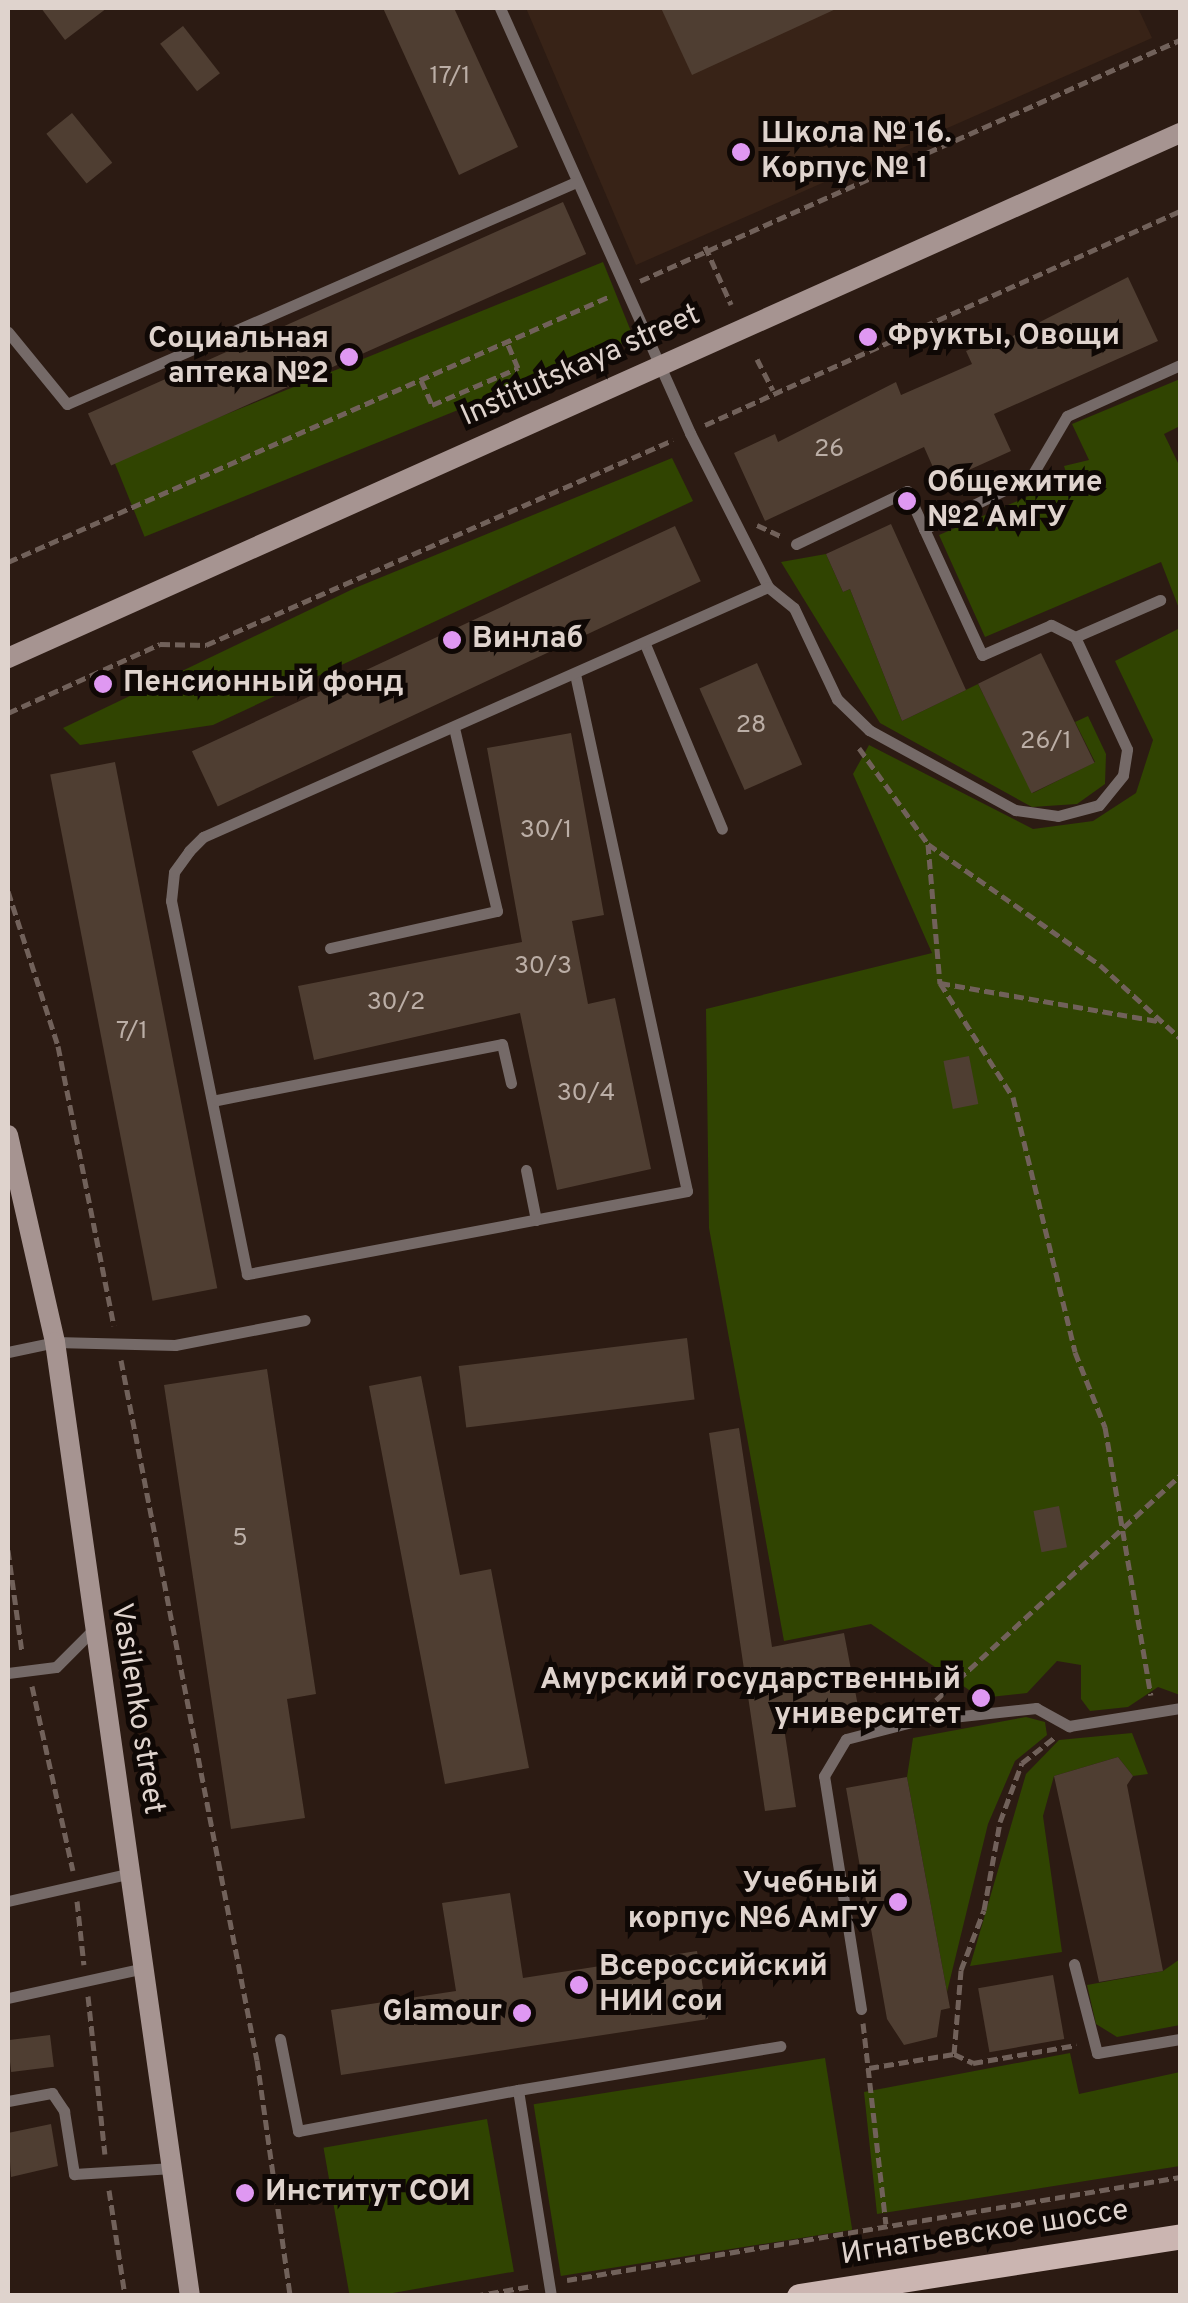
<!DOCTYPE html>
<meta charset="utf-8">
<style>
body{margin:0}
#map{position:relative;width:1188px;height:2303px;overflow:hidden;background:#2c1b13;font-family:Overpass,sans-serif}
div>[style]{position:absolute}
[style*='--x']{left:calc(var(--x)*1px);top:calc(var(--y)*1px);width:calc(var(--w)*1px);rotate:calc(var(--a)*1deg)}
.built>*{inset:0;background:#382317}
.green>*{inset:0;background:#304401;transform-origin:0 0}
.building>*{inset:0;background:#4f3e32;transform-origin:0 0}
.path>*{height:5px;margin-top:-2.5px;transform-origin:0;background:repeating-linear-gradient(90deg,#71615a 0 10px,transparent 0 15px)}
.lane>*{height:11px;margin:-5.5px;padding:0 5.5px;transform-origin:5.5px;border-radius:5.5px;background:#756a68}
.secondary>*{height:20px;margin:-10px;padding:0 10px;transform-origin:10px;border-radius:10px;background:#a69491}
.primary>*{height:25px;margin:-12.5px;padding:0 12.5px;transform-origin:12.5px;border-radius:12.5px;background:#cbb5b1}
.dots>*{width:28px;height:28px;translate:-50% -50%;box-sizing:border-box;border:5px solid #0f0805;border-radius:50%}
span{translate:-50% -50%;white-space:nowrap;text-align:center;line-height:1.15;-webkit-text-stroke:10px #0f0805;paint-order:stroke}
.number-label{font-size:25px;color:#bbaea6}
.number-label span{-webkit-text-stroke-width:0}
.poi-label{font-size:30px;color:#dfd3cd;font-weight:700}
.left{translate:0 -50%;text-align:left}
.right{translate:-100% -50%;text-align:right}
.street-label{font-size:30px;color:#dfd3cd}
.frame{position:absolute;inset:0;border:10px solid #dfd3cd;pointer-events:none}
</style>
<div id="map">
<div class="built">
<i style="clip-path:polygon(526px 8px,1138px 8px,1152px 38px,636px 265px)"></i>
</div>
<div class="green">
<i style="left:603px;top:262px;width:83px;height:528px;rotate:68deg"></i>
<i style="clip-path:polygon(1180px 379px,1180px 426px,1164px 434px,1180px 467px,1180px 611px,1161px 562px,985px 637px,939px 535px,1068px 479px,1064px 466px,1089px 460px,1072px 424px)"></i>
<i style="clip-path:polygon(672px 458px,693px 501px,213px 725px,80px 745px,63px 728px,355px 588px)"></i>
<i style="clip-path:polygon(826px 554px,843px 592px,850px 589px,902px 721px,978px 684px,1033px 793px,1095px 762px,1075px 722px,1088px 716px,1106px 754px,1105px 784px,1077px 804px,1032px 807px,880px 723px,781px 562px)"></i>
<i style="clip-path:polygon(1180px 628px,1180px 1695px,1158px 1687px,1128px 1707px,1090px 1711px,1081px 1699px,1081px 1665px,1057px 1661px,1027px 1693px,981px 1698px,871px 1624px,784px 1641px,709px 1228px,706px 1009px,932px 953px,853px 774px,869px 745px,1033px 829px,1093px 821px,1136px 793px,1153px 740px,1115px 661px)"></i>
<i style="clip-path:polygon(1026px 1717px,1045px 1722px,1047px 1735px,1015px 1761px,988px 1824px,947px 1992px,907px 1777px,913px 1738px)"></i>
<i style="clip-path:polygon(1132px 1733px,1148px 1774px,1133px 1776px,1118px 1757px,1054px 1776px,1043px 1816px,1062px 1952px,970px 1966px,1026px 1774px,1059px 1740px)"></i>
<i style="clip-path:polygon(1180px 1959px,1180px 2025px,1117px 2037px,1096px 2024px,1087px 1985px,1163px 1971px)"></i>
<i style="clip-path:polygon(1070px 2053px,1079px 2094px,1180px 2072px,1180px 2166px,877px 2214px,864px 2092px)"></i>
<i style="left:825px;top:2058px;width:174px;height:295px;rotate:81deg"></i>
<i style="left:487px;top:2119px;width:155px;height:166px;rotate:80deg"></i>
</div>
<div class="building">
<i style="clip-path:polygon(41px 8px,107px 8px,65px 40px)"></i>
<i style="clip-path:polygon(383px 8px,454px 8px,518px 147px,459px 175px)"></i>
<i style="clip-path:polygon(661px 8px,838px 8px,692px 75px)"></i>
<i style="left:183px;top:26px;width:60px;height:29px;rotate:52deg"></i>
<i style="left:72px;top:113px;width:64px;height:33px;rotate:51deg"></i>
<i style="left:563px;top:202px;width:57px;height:520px;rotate:66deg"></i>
<i style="clip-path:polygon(1128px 277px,1158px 341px,994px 414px,1011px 451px,940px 483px,924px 447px,765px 521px,734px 453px,775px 434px,778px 442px,896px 382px,901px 395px,972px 364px,966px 351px,1003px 335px,1005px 340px)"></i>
<i style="clip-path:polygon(891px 524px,966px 690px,902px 721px,850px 589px,843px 592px,826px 554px)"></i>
<i style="left:675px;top:526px;width:61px;height:533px;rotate:65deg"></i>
<i style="left:1041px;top:653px;width:122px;height:70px;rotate:64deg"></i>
<i style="left:757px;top:663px;width:111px;height:63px;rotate:66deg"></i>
<i style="clip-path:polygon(571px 733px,604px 915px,572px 921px,588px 1004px,615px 998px,651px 1169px,557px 1190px,520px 1013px,314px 1060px,298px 986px,522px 942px,487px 748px)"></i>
<i style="left:115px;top:762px;width:536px;height:66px;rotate:79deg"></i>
<i style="left:969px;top:1056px;width:49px;height:26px;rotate:79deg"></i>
<i style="left:687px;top:1338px;width:62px;height:230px;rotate:83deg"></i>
<i style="clip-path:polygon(267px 1369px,316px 1694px,287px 1699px,305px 1818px,231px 1829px,164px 1385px)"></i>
<i style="clip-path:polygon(421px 1376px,460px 1575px,491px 1569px,529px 1768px,445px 1784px,369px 1386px)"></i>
<i style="clip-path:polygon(739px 1428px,772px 1647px,844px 1633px,858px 1706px,783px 1721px,796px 1807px,765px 1811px,709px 1433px)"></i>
<i style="left:1059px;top:1506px;width:42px;height:26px;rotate:79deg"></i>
<i style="clip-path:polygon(1118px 1757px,1133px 1776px,1127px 1785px,1163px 1971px,1099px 1982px,1054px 1776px)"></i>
<i style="clip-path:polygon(907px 1777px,950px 2008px,941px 2010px,937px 2037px,904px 2045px,887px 2019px,846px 1788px)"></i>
<i style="clip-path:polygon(510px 1893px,523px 1978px,697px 1951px,708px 2019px,341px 2075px,331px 2010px,456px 1991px,442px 1903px)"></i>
<i style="left:1053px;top:1975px;width:65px;height:76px;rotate:80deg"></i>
<i style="left:50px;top:2035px;width:32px;height:43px;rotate:83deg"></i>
<i style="clip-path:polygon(51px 2124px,58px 2166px,11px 2177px,8px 2133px)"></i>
</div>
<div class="path">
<i style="--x:705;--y:246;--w:64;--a:65.9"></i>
<i style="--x:640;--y:281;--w:591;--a:-24.05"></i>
<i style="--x:757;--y:359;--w:35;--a:63"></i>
<i style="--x:421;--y:380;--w:27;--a:66"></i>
<i style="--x:432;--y:405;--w:94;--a:-23.3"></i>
<i style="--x:518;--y:368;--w:28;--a:-113"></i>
<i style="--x:705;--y:425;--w:521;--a:-24.25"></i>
<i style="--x:757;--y:525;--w:29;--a:25"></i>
<i style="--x:8;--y:562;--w:656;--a:-23.83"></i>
<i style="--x:8;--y:713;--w:167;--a:-24.4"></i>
<i style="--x:160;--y:644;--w:46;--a:1.2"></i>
<i style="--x:206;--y:645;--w:510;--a:-23.7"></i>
<i style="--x:859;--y:748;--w:118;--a:54.3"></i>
<i style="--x:928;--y:844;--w:140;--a:85.1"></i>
<i style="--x:940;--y:983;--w:135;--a:57.4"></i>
<i style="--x:1013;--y:1097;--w:262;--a:76.3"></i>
<i style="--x:1075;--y:1352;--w:81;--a:68.2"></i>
<i style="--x:1105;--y:1427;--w:272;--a:80.3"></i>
<i style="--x:928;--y:844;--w:210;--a:35.1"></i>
<i style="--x:1100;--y:965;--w:108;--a:42.4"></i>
<i style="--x:8;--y:891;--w:163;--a:72.1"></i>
<i style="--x:58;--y:1046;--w:285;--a:78.7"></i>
<i style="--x:940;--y:983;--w:221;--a:9.9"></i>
<i style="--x:121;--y:1360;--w:713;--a:79.01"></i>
<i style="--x:257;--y:2060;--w:238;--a:82"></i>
<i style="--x:8;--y:1550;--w:103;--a:82.2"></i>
<i style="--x:32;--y:1686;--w:189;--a:77.5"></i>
<i style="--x:936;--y:1700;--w:331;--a:-42.6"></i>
<i style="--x:77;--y:1901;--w:64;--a:83.8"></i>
<i style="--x:88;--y:1996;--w:159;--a:83.9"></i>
<i style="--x:863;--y:2023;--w:202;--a:83.5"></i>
<i style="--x:954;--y:2054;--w:84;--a:-85.2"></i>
<i style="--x:961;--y:1970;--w:64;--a:-69"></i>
<i style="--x:984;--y:1910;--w:89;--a:-79.7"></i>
<i style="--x:1000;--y:1822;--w:63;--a:-69.6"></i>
<i style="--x:1022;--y:1763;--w:41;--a:-38"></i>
<i style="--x:869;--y:2068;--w:86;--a:-9.4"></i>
<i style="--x:954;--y:2054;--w:21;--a:25"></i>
<i style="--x:973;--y:2063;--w:105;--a:-9.9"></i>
<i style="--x:109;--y:2190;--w:107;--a:81.4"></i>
<i style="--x:567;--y:2280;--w:622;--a:-9.54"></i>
<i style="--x:474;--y:2296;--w:59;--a:-9.8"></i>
</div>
<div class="lane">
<i style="--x:500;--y:8;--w:466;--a:65.9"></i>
<i style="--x:690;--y:433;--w:173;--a:63.1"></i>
<i style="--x:768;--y:587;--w:33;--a:39"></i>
<i style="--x:794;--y:608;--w:101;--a:64.7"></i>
<i style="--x:837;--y:699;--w:45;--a:44.1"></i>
<i style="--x:869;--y:730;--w:166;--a:28.7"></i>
<i style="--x:1015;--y:810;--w:43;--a:7.9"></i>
<i style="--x:1058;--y:816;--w:42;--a:-15"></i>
<i style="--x:1099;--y:805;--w:38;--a:-51"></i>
<i style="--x:1123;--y:775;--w:26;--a:-81"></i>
<i style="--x:1127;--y:749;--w:123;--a:-114.9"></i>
<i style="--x:1075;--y:637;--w:27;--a:-153"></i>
<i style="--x:1051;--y:625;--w:75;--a:156.5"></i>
<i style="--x:982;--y:655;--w:139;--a:-114.7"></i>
<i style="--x:924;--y:529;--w:119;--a:-25.9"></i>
<i style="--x:1031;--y:477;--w:71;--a:-59.5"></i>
<i style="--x:1067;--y:416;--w:124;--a:-24.3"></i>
<i style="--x:8;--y:332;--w:93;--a:50.7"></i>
<i style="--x:67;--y:404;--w:555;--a:-23.56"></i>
<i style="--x:796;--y:544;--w:123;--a:-25.5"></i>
<i style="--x:907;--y:491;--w:42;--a:65.9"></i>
<i style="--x:1075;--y:637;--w:93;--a:-23.5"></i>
<i style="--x:645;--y:644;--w:200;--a:67.4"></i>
<i style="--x:575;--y:674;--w:529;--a:77.78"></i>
<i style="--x:687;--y:1191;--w:448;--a:169.3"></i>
<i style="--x:247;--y:1274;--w:381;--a:-101.5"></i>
<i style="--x:171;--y:901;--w:29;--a:-84"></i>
<i style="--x:174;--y:872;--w:26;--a:-54"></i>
<i style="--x:189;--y:851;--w:20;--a:-45"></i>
<i style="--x:203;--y:837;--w:618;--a:-23.87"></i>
<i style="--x:330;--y:948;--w:171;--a:-12.5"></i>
<i style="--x:497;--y:911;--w:188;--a:-103.2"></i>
<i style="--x:217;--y:1100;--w:290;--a:-11.1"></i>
<i style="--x:502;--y:1044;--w:40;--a:77"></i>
<i style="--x:526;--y:1170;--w:51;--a:78.7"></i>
<i style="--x:8;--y:1352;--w:48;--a:-12"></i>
<i style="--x:55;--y:1342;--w:120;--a:1.4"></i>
<i style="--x:175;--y:1345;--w:132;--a:-10.9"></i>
<i style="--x:8;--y:1673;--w:48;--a:-7.1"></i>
<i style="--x:56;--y:1667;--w:52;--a:-45"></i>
<i style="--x:8;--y:1901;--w:126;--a:-12.8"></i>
<i style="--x:1074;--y:1964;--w:92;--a:75.5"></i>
<i style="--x:1097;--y:2053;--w:84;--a:-9.6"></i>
<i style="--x:8;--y:1998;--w:139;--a:-12.4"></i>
<i style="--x:861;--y:2009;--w:236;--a:-99"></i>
<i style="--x:824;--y:1776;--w:43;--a:-59.3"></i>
<i style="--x:846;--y:1739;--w:71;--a:-14.6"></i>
<i style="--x:915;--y:1721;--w:122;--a:-6.1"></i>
<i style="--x:1036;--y:1708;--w:38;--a:29"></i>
<i style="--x:1069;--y:1726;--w:112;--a:-9.2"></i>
<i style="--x:280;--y:2039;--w:94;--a:78.9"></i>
<i style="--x:298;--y:2131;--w:224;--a:-10.6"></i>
<i style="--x:518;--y:2090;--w:209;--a:80.9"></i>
<i style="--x:518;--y:2090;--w:266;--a:-9.5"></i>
<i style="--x:8;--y:2101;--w:45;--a:-10.3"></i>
<i style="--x:52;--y:2093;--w:22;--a:56"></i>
<i style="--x:64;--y:2111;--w:64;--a:81"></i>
<i style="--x:74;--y:2174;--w:99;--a:-3.5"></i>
</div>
<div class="secondary">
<i style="--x:8;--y:658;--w:1284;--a:-24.13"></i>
<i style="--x:8;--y:1135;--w:212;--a:77.2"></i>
<i style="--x:55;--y:1342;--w:964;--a:81.95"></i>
</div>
<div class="primary">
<i style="--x:799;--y:2296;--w:386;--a:-8.9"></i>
</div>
<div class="dots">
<i style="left:741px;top:152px;background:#df98f2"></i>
<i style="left:868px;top:337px;background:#df98f2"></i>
<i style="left:349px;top:357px;background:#df98f2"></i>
<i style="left:907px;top:501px;background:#df98f2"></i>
<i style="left:452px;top:640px;background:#df98f2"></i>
<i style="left:103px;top:684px;background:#df98f2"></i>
<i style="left:981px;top:1698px;background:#df98f2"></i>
<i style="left:898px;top:1902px;background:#df98f2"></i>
<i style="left:579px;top:1985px;background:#df98f2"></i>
<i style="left:522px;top:2013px;background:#df98f2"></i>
<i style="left:245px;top:2193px;background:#df98f2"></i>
</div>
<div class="number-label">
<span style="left:450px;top:77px">17/1</span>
<span style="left:829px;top:450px">26</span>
<span style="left:751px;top:726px">28</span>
<span style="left:1046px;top:742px">26/1</span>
<span style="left:546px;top:831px">30/1</span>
<span style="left:543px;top:967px">30/3</span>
<span style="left:396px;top:1003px">30/2</span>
<span style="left:132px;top:1032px">7/1</span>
<span style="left:586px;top:1094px">30/4</span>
<span style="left:240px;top:1539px">5</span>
</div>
<div class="poi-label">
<span class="left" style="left:761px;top:152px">Школа № 16.<br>Корпус № 1</span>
<span class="left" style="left:888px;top:337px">Фрукты, Овощи</span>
<span class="right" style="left:329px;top:357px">Социальная<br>аптека №2</span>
<span class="left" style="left:927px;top:501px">Общежитие<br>№2 АмГУ</span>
<span class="left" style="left:472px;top:640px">Винлаб</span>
<span class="left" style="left:123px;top:684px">Пенсионный фонд</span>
<span class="right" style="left:961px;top:1698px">Амурский государственный<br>университет</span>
<span class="right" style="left:878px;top:1902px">Учебный<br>корпус №6 АмГУ</span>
<span class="left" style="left:599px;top:1985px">Всероссийский<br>НИИ сои</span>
<span class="right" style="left:502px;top:2013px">Glamour</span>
<span class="left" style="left:265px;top:2193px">Институт СОИ</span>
</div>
<div class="street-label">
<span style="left:581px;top:367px;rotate:-24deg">Institutskaya street</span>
<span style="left:136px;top:1709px;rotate:81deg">Vasilenko street</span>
<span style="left:985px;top:2234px;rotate:-9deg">Игнатьевское шоссе</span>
</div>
<div class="frame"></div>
</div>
